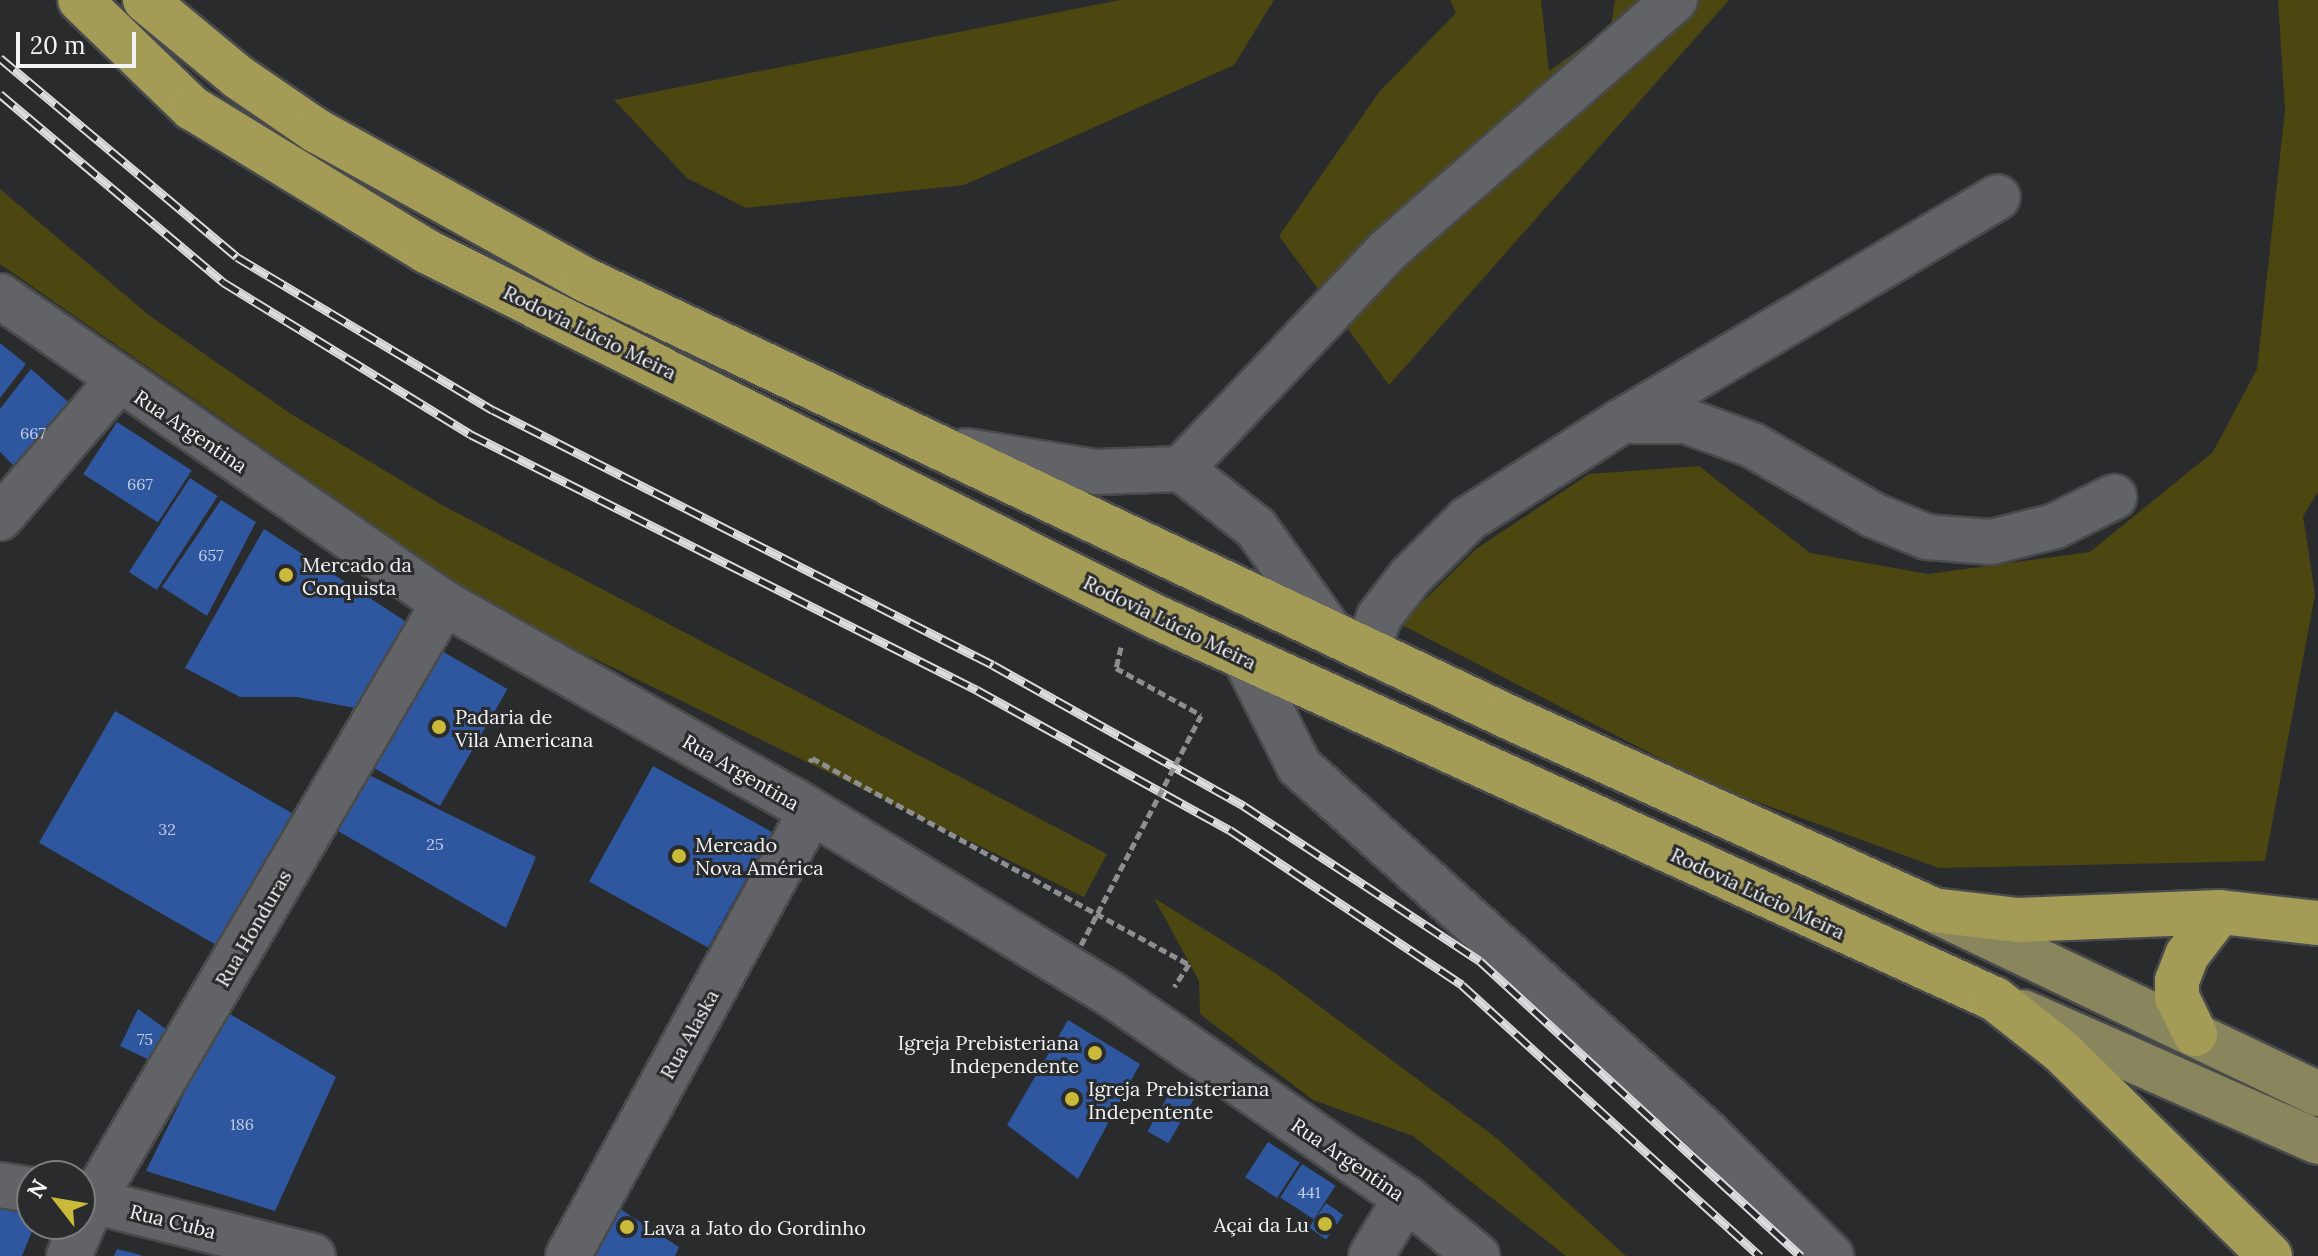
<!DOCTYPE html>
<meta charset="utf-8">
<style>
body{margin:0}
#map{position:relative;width:2318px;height:1256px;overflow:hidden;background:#2a2b2d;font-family:Lora,serif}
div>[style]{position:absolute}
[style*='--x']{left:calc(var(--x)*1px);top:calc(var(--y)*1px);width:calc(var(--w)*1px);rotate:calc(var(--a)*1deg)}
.green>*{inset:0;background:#4c4611}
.building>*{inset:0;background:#2f579f;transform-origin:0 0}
.path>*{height:5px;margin-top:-2.5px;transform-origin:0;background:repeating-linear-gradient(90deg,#8d8e90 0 8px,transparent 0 12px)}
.roads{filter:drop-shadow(2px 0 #484a4c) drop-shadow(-2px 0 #484a4c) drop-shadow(0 2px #484a4c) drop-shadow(0 -2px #484a4c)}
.minor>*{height:44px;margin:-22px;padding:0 22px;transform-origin:22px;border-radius:22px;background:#616366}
.major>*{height:44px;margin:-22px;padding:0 22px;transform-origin:22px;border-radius:22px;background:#89855c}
.highway>*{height:44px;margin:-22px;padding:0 22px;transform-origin:22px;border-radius:22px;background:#a49c56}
.rail>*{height:9px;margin-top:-4.5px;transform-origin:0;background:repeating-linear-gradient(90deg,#2a2b2d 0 18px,#dbdcde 0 36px);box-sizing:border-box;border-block:2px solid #dbdcde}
.path-bridge>*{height:5px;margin-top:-2.5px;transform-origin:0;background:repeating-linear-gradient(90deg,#8d8e90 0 8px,transparent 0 12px)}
.dots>*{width:22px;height:22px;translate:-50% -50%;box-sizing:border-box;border:4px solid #2a2b2d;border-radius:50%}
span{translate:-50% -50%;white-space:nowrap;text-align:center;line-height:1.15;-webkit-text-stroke:6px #2a2b2d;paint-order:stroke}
.number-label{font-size:16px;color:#c2cde0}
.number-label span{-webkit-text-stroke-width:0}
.street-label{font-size:20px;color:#f3f4f6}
.poi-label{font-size:20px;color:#f3f4f6}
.left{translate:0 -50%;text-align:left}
.right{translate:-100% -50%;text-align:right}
.north{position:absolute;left:16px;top:1160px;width:80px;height:80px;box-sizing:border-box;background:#2a2b2d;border:2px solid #7a7b7d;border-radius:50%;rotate:301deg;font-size:22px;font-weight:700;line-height:32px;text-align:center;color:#f3f4f6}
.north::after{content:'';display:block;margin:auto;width:28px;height:36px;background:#c9ba3a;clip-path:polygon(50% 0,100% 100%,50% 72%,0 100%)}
.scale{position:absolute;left:16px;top:32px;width:120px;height:36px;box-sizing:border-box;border:4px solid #f3f4f6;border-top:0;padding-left:10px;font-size:24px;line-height:28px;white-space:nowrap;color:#f3f4f6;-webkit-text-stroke:6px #2a2b2d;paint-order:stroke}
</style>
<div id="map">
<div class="green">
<i style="clip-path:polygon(1120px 0,1274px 0,1234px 65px,964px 185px,746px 208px,687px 178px,614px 100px)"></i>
<i style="clip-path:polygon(1450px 0,1541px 0,1549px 71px,1611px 26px,1615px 0,1729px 0,1389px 385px,1279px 236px,1379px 92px,1456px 13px)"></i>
<i style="clip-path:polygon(2278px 0,2318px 0,2318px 492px,2303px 516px,2315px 595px,2265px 861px,1939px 868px,1716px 787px,1400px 624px,1476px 549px,1589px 474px,1699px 466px,1810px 553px,1928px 574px,2090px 552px,2213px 452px,2257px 369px,2285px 110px)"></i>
<i style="clip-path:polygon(0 189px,150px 316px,291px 414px,442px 505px,1107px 854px,1084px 897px,499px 612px,0 264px)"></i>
<i style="clip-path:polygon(1154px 898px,1275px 973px,1499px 1140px,1626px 1256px,1566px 1256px,1413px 1136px,1313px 1100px,1200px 1014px,1199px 981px)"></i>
</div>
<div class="building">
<i style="clip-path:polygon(0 343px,26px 364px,0 398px)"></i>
<i style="clip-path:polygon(31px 369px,82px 414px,27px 479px,0 452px,0 409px)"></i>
<i style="left:117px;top:422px;width:89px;height:62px;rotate:33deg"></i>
<i style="left:190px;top:478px;width:33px;height:112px;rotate:33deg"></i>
<i style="clip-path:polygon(221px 500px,256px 522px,207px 616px,162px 587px)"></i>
<i style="clip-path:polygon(264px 529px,405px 621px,355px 708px,297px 697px,240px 697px,185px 668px)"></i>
<i style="left:433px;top:646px;width:86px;height:135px;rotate:30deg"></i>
<i style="left:115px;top:711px;width:206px;height:152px;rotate:30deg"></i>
<i style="left:653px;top:766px;width:136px;height:132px;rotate:29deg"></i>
<i style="clip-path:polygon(367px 774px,536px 857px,506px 928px,338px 831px)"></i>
<i style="clip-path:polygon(138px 1009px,170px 1032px,154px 1062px,120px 1046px)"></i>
<i style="clip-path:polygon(225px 1011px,336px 1077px,275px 1211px,146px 1171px)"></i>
<i style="clip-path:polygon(1068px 1020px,1140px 1064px,1078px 1179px,1007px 1125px)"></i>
<i style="left:1176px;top:1082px;width:24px;height:57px;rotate:30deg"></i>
<i style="left:1268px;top:1142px;width:38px;height:42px;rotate:33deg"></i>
<i style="left:1302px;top:1164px;width:40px;height:40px;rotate:33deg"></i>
<i style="left:1326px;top:1203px;width:21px;height:30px;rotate:35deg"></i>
<i style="clip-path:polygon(0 1205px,32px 1211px,35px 1224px,22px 1256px,0 1256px)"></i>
<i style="clip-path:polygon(617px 1207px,679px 1247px,675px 1256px,588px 1256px)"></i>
<i style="clip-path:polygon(117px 1249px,141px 1255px,141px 1256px,114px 1256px)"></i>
</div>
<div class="path">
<i style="--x:1121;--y:647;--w:22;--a:103"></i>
<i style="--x:1116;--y:668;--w:97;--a:28.9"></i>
<i style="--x:810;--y:762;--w:4;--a:-63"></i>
<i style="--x:812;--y:758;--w:430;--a:28.7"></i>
<i style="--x:1189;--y:964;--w:27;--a:123"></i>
</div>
<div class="roads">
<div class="minor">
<i style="--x:0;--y:296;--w:540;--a:34.66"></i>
<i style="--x:444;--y:603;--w:399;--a:29.5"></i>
<i style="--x:791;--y:799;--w:375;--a:31.4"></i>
<i style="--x:1111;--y:994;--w:359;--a:34.7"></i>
<i style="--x:1406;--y:1198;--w:92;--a:39.2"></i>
<i style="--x:1624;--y:420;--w:435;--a:-30.8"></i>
<i style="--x:966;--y:451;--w:132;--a:9.2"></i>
<i style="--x:1096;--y:472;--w:85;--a:-2"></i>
<i style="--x:1181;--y:469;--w:95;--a:38.2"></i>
<i style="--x:1256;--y:528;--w:125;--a:54.4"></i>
<i style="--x:1181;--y:469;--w:301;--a:-46.6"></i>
<i style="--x:1388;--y:250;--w:381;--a:-41.1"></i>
<i style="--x:0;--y:518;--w:181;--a:-49.3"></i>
<i style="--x:1367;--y:649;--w:34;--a:-69"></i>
<i style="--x:1379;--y:617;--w:51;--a:-52.2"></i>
<i style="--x:1410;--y:577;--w:82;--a:-45"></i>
<i style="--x:1468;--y:519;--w:183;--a:-32.5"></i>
<i style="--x:1622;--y:421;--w:64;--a:0"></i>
<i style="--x:1686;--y:421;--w:70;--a:20"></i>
<i style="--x:1752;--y:445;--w:140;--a:30"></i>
<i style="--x:1873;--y:515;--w:58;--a:22.2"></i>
<i style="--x:1927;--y:537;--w:64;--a:4.5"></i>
<i style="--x:1991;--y:542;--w:66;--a:-14"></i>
<i style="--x:2055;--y:526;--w:66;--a:-26.2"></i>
<i style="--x:1246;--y:660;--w:119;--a:63.4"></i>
<i style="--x:1299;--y:766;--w:549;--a:41.97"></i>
<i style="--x:1707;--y:1133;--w:175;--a:44.8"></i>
<i style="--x:0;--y:1185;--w:32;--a:9"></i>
<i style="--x:80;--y:1198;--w:240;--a:14"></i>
<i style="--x:69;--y:1256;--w:61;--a:-66.8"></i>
<i style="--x:93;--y:1200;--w:693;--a:-59.55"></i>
<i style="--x:568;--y:1256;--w:506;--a:-61.31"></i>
<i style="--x:1371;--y:1256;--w:68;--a:-58.9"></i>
</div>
<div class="major">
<i style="--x:1941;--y:914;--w:418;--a:25.5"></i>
<i style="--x:2023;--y:1012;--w:322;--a:23.8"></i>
</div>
<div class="highway">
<i style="--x:80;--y:0;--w:156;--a:44"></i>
<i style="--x:192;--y:108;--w:274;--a:31.4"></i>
<i style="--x:426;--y:251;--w:814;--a:26.63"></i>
<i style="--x:1154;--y:616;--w:924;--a:24.49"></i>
<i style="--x:1995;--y:999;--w:85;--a:38.3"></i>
<i style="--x:2062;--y:1052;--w:291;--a:44.4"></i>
<i style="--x:145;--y:0;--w:121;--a:39.6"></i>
<i style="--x:238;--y:77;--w:96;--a:34.4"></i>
<i style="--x:317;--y:131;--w:308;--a:29"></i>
<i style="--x:586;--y:280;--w:1016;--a:25.35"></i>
<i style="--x:1504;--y:715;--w:471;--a:24.4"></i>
<i style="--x:1933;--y:910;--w:86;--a:6.7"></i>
<i style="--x:2018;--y:920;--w:202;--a:-2.3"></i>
<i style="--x:2220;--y:912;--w:99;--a:6.4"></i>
<i style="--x:2195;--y:1034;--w:41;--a:-115.9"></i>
<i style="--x:2177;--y:997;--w:16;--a:-90"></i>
<i style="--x:2177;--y:981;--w:28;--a:-69"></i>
<i style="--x:2187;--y:955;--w:54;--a:-52.5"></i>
</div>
</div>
<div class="rail">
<i style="--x:0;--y:58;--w:309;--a:40"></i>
<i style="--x:237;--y:257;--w:298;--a:30.9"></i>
<i style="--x:493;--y:410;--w:561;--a:27.02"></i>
<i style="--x:993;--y:665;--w:288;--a:29.3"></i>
<i style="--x:1244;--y:806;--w:282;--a:33.3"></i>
<i style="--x:1480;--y:961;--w:436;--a:42.6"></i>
<i style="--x:0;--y:94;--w:292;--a:40.1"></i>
<i style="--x:223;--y:282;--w:290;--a:31.6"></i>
<i style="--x:470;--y:434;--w:568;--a:26.79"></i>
<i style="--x:977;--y:690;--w:289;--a:29"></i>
<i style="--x:1230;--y:830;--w:279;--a:33.7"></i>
<i style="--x:1462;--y:985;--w:403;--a:42.3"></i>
</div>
<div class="path-bridge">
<i style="--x:1081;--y:945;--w:259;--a:-62.4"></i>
</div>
<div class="dots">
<i style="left:286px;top:575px;background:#c9ba3a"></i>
<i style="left:439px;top:727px;background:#c9ba3a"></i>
<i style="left:679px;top:856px;background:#c9ba3a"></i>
<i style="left:1095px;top:1053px;background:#c9ba3a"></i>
<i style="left:1072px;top:1099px;background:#c9ba3a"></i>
<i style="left:1325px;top:1224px;background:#c9ba3a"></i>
<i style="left:627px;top:1227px;background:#c9ba3a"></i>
</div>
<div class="number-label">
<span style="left:33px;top:433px">667</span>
<span style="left:140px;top:484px">667</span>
<span style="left:211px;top:555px">657</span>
<span style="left:167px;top:829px">32</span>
<span style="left:435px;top:844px">25</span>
<span style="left:145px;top:1039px">75</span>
<span style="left:242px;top:1124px">186</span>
<span style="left:1309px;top:1192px">441</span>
</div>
<div class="street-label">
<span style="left:590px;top:332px;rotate:26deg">Rodovia Lúcio Meira</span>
<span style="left:191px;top:431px;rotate:34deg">Rua Argentina</span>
<span style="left:1170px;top:622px;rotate:26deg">Rodovia Lúcio Meira</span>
<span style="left:741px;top:772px;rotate:30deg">Rua Argentina</span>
<span style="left:1758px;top:893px;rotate:25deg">Rodovia Lúcio Meira</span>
<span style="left:253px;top:928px;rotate:-60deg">Rua Honduras</span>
<span style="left:689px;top:1034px;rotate:-61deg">Rua Alaska</span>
<span style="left:1348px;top:1159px;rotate:34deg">Rua Argentina</span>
<span style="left:173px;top:1221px;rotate:14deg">Rua Cuba</span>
</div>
<div class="poi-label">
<span class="left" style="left:302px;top:576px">Mercado da<br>Conquista</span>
<span class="left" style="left:455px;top:728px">Padaria de<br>Vila Americana</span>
<span class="left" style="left:695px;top:856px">Mercado<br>Nova América</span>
<span class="right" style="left:1079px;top:1054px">Igreja Prebisteriana<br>Independente</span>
<span class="left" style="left:1088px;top:1100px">Igreja Prebisteriana<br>Indepentente</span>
<span class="right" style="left:1309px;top:1224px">Açai da Lu</span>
<span class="left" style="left:643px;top:1227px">Lava a Jato do Gordinho</span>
</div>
<div class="north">N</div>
<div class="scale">20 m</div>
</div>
